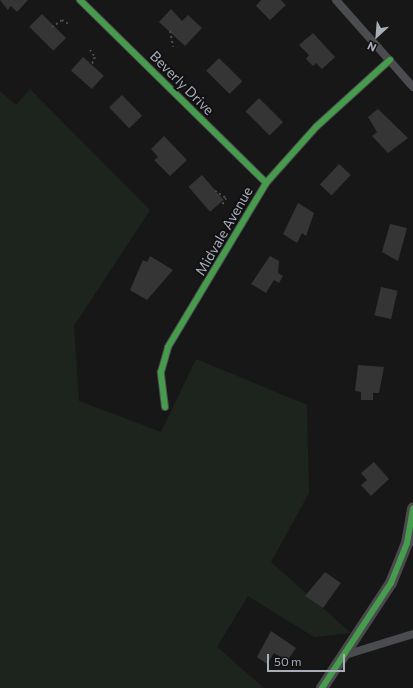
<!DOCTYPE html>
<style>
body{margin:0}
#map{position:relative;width:413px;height:688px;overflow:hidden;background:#171717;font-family:Commissioner,sans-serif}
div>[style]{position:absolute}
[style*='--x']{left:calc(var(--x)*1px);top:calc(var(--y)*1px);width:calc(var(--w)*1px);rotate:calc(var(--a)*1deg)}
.green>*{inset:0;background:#1d241e}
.building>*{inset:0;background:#353536;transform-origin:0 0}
.path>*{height:2px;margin-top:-1px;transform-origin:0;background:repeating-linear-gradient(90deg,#4d4e52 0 2px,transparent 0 5px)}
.street>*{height:8px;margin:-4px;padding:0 4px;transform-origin:4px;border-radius:4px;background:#4b4c50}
.secondary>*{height:12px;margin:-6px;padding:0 6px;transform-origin:6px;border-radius:6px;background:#4a4a4e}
.cycleway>*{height:6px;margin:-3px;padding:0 3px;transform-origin:3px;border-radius:3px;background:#469c4c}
span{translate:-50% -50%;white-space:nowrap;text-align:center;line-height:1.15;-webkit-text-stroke:4px #111113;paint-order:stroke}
.street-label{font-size:14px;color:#a8adb8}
.north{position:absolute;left:357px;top:16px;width:40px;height:40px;-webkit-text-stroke:3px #111113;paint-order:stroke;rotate:206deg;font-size:11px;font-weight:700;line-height:16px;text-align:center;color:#a8adb8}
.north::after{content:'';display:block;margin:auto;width:14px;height:18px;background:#a8adb8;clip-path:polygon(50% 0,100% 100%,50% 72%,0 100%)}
.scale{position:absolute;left:267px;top:654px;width:78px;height:18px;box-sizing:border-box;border:2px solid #a8adb8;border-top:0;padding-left:5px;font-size:12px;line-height:14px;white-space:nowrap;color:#a8adb8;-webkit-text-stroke:3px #111113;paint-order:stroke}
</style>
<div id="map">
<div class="green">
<i style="clip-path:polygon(30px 89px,150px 210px,74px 326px,79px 401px,161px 432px,196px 359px,307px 405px,309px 493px,271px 562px,351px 633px,314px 637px,248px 596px,217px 647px,264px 688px,0 688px,0 91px,16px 105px)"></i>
</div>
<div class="building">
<i style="clip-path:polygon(0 0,28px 0,17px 12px,11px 6px,8px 10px)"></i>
<i style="clip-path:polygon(261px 0,281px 0,286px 5px,270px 20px,256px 6px)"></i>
<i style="clip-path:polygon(171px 9px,182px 21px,188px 15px,202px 28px,185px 46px,159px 22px)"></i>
<i style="left:42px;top:14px;width:34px;height:18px;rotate:45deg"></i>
<i style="clip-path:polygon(313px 33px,335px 57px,322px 69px,316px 63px,313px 66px,306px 59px,309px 55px,299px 45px)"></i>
<i style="left:83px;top:57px;width:28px;height:18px;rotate:42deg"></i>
<i style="left:219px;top:58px;width:33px;height:18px;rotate:45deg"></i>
<i style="left:122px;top:95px;width:29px;height:18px;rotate:46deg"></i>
<i style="left:259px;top:98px;width:34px;height:19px;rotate:45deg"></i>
<i style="clip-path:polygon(378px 109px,408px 138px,388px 153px,372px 136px,377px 132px,368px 117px)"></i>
<i style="clip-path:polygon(164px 136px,187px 160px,170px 176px,154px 160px,158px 157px,151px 149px)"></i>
<i style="left:339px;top:164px;width:16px;height:28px;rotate:43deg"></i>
<i style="left:202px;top:175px;width:33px;height:18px;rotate:49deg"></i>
<i style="clip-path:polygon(298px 203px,314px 213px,306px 236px,302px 233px,297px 243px,283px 234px)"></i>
<i style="clip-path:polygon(390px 224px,407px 228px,398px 261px,382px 252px)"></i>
<i style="clip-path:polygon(150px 256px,173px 270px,147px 300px,130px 290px,143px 260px,147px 262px)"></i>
<i style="clip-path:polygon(270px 256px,279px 261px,278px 273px,283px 276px,279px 283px,274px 280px,266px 293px,251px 284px)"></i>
<i style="left:381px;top:287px;width:17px;height:29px;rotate:13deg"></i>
<i style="clip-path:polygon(358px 365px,384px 367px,379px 393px,373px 393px,373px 400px,361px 400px,361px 392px,355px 391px)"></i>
<i style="clip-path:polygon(374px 462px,389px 479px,371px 496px,361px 485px,367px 480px,361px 473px)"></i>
<i style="clip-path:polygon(325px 572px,341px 583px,323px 608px,305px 596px)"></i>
<i style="clip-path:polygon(271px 631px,296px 648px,287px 661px,274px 653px,267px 664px,257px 657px)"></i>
</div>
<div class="path">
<i style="--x:52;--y:27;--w:12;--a:-35"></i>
<i style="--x:62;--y:20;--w:9;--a:32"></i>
<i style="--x:170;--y:31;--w:16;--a:79"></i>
<i style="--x:90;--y:50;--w:9;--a:54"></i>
<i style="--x:95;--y:57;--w:10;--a:114"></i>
<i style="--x:215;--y:191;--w:13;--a:32"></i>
<i style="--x:226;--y:198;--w:8;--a:120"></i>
</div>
<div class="street">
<i style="--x:80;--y:0;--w:261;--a:44.5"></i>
<i style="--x:336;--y:0;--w:116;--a:48.5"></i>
<i style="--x:165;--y:407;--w:35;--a:-97"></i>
<i style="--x:161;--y:372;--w:26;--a:-74"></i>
<i style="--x:168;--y:347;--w:191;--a:-59.1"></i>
<i style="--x:266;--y:183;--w:75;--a:-48.2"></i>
<i style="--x:316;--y:127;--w:100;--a:-42.2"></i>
<i style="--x:345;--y:655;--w:71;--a:-17.2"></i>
</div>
<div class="secondary">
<i style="--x:322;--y:688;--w:126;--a:-56.7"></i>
<i style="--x:391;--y:583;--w:43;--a:-68.2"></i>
<i style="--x:407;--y:543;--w:35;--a:-80"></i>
</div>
<div class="cycleway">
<i style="--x:80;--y:0;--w:261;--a:44.5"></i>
<i style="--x:165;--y:407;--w:35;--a:-97"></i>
<i style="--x:161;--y:372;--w:26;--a:-74"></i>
<i style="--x:168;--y:347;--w:191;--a:-59.1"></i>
<i style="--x:266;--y:183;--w:75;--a:-48.2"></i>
<i style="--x:316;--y:127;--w:100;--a:-42.2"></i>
<i style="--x:322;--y:688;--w:126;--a:-56.7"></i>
<i style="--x:391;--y:583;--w:43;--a:-68.2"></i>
<i style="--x:407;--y:543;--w:35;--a:-80"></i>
</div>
<div class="street-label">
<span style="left:182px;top:83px;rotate:45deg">Beverly Drive</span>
<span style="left:224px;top:231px;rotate:-60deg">Midvale Avenue</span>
</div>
<div class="north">N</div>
<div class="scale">50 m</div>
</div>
